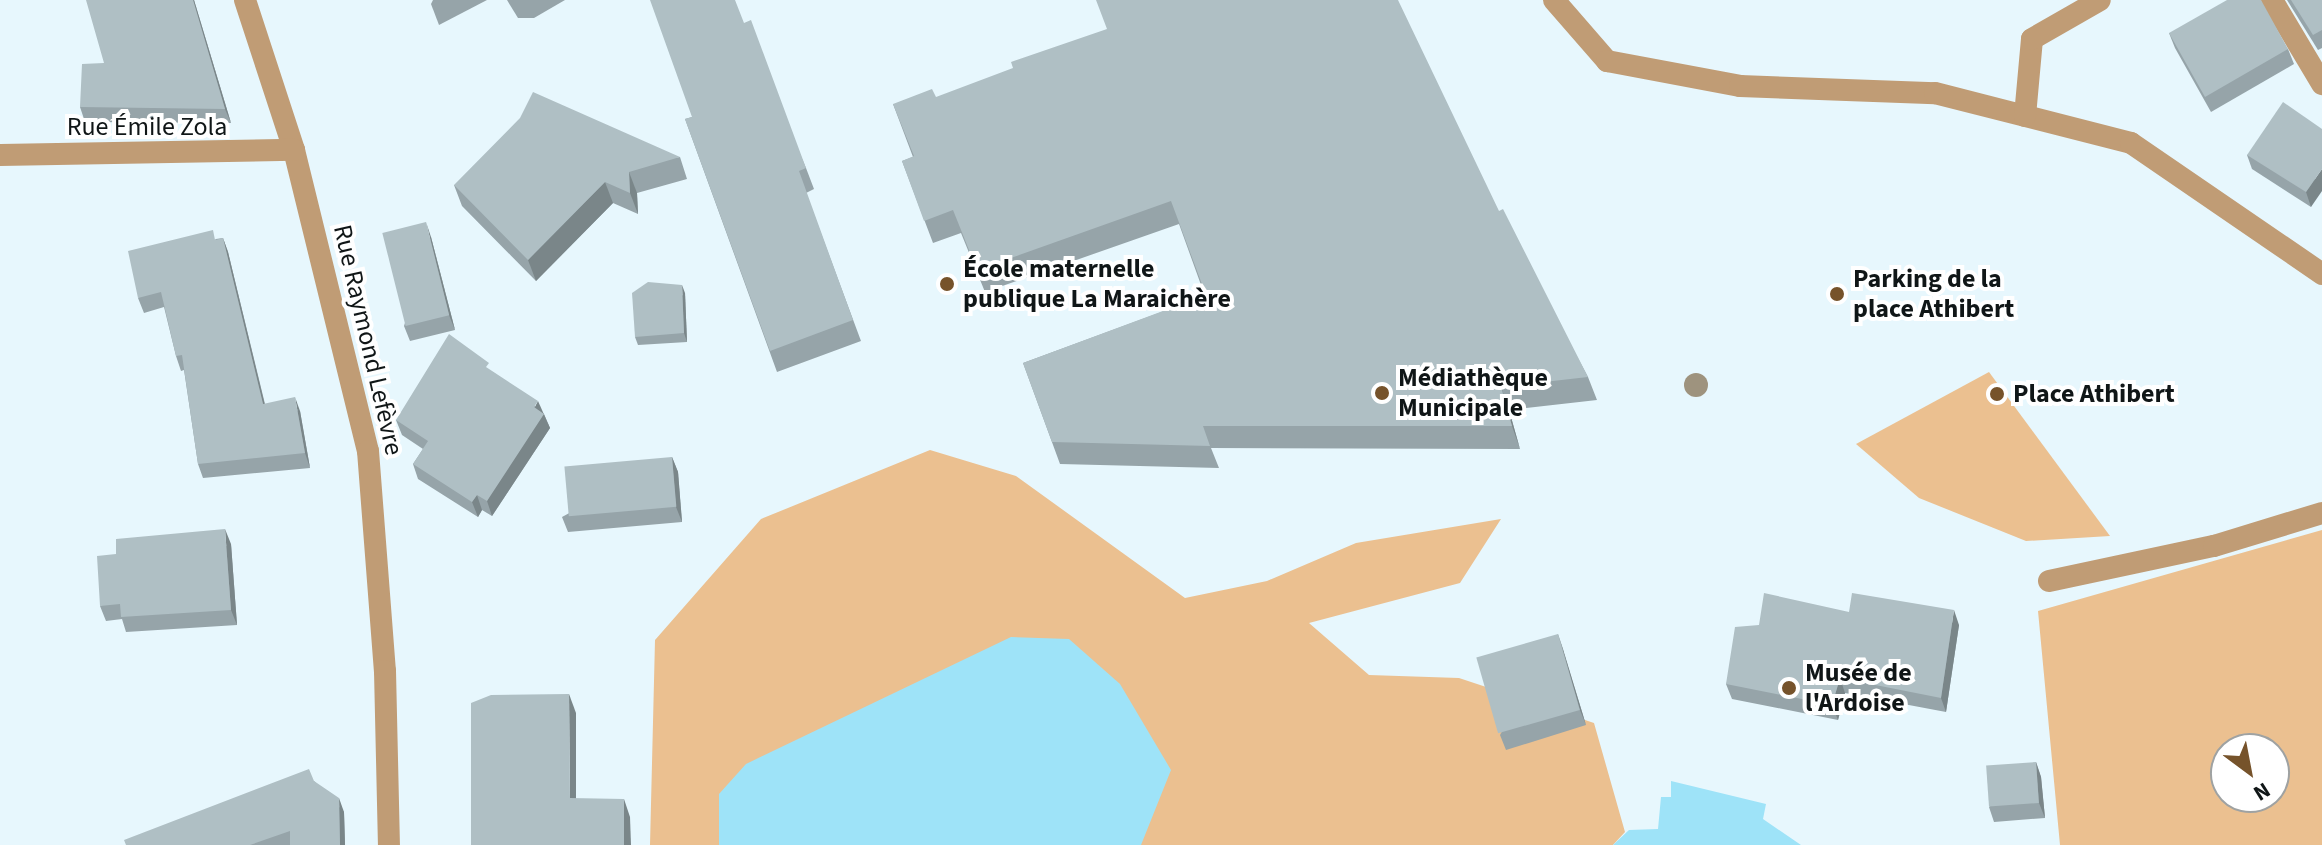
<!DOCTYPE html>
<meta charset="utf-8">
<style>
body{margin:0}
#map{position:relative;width:2322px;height:845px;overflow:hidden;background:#e7f7fd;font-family:"Source Sans 3",sans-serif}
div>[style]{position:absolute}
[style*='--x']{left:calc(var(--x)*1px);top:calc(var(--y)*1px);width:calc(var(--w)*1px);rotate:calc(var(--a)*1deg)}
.green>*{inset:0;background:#ebc090}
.water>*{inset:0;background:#9ee3f8}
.service>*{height:22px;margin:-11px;padding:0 11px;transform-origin:11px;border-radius:11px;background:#c09c75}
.minor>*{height:22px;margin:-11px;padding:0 11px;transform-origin:11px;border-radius:11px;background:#c09c75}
.trees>*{width:24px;height:24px;margin:-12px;border-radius:50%;background:#9e937e}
.wall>*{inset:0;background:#96a4a9}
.shaded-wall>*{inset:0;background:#7a8689}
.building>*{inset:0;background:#afbfc4;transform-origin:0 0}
.dots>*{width:22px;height:22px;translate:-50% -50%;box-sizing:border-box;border:4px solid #fff;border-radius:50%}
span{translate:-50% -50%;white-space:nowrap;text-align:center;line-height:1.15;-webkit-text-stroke:8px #fff;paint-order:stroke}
.street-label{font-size:26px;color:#101617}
.poi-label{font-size:26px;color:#101617;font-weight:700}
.left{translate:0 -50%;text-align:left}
.north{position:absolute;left:2210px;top:733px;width:80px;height:80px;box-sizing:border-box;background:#fff;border:2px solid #9fa2a2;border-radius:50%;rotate:148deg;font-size:22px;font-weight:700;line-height:32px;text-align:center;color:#101617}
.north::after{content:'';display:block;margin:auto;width:28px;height:36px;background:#76532b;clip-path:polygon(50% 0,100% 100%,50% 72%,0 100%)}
</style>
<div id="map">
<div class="green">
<i style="clip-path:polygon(1989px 372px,2110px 536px,2026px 541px,1919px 498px,1856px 444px)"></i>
<i style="clip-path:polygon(930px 450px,1016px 476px,1185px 598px,1267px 581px,1356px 543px,1501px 519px,1460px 583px,1309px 623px,1369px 675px,1459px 678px,1594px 723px,1625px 832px,1613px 845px,650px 845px,655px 640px,761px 519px)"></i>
<i style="clip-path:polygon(evenodd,2322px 530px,2322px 845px,2060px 845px,2038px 611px,2322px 530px,2226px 749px,2274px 749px,2274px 797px,2226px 797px,2226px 749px)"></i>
</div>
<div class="water">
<i style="clip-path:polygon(1011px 637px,1069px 639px,1120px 684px,1171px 770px,1141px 845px,719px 845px,719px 794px,746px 764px)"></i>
<i style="clip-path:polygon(1671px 781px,1766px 804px,1763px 819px,1801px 845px,1613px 845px,1629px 830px,1658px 829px,1661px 797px,1671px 797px)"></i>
</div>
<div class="service">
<i style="--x:2049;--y:581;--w:169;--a:-12"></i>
<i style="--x:2214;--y:546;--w:113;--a:-17"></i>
</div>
<div class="minor">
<i style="--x:245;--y:0;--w:158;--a:71.9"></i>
<i style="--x:294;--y:150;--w:310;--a:76.2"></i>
<i style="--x:368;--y:451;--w:221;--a:85.6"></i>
<i style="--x:385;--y:671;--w:174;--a:88.7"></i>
<i style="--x:1554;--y:0;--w:81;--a:49"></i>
<i style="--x:1607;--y:61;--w:135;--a:10.6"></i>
<i style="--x:1740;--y:86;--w:195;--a:2.1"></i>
<i style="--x:1935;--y:93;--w:202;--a:14.3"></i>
<i style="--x:2131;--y:143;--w:232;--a:34.4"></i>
<i style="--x:2272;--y:0;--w:98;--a:59.2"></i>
<i style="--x:2025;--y:116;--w:77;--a:-84.8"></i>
<i style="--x:2032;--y:39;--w:78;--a:-29.8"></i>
<i style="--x:0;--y:155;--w:294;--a:-1"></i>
</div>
<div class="trees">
<i style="left:1696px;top:385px"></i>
</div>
<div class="wall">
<i style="clip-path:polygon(194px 0,231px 123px,85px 122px,80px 107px,104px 63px)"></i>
<i style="clip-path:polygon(433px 0,487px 0,439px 25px,431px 4px)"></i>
<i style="clip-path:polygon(507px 0,565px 0,534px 18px,518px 18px)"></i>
<i style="clip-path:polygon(2287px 0,2322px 0,2322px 48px,2318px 50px)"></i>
<i style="clip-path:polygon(744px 23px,806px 168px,814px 189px,806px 193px,861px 341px,777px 372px,685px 119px,692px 117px)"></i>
<i style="clip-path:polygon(2169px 33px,2288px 49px,2294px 64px,2211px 112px,2175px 48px)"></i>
<i style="clip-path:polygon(893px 104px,1499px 211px,1588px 377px,1597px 400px,1509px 410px,1520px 449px,1211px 448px,1219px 468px,1060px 464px,1023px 363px,1205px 296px,1179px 224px,985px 292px,961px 233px,933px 243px,902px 161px,913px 157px)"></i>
<i style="clip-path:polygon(2322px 129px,2311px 207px,2252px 169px,2247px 155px)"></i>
<i style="clip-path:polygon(680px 157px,687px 179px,637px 193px,638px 214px,613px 203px,536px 281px,462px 206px,454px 185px)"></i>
<i style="clip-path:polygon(431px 237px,455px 330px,410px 341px,404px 326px)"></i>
<i style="clip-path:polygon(223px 238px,228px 252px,265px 404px,300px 411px,310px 468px,203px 478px,198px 464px,184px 370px,181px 371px,176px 356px,164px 307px,144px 313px,138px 298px,216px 239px)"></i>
<i style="clip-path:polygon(685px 293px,687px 342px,638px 345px,635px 337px)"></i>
<i style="clip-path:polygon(493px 372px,544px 414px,550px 428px,492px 516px,482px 510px,478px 517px,418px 479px,413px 464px,423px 449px,402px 435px,396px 420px)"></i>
<i style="clip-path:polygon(672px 457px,678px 472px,682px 522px,568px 532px,562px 517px)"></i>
<i style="clip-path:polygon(231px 544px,237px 625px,126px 632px,122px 619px,106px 621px,100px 606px)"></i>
<i style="clip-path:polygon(1849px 612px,1959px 625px,1946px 712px,1845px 693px,1838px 720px,1732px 699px,1726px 684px,1759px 625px)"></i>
<i style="clip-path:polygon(1558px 634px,1586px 725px,1506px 750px,1500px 735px)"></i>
<i style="clip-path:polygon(2036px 762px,2041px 777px,2045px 818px,1994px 822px,1989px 807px)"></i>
<i style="clip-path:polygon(314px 781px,344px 812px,345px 845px,126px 845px)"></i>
</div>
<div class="shaded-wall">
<i style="clip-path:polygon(193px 0,194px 0,231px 123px,225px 109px)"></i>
<i style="clip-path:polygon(2322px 169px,2322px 191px,2311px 207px,2306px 192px)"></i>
<i style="clip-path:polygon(629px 172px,637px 193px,638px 214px,630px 193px)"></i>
<i style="clip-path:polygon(605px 182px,613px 203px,536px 281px,528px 260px)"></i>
<i style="clip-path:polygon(426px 222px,431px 237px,455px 330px,449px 315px)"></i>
<i style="clip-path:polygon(223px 238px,228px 252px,268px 418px,263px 404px)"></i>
<i style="clip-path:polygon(682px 285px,685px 293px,687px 342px,684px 333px)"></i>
<i style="clip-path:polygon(1501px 387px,1509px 410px,1520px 449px,1512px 426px)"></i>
<i style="clip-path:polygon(295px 397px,300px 411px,310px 468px,305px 453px)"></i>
<i style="clip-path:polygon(538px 401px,550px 428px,492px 516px,487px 501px)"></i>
<i style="clip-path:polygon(672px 457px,678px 472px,682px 522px,676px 507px)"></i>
<i style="clip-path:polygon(477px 495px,482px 510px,478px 517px,472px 502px)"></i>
<i style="clip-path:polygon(225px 529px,231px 544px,237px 625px,231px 610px)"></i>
<i style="clip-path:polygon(1954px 610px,1959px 625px,1946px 712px,1941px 698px)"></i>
<i style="clip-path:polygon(1558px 634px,1563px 649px,1586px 725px,1580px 710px)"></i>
<i style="clip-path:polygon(1840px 678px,1845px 693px,1838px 720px,1832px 705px)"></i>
<i style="clip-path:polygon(569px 694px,576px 713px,576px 816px,570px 798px)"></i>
<i style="clip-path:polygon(2036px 762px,2041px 777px,2045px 818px,2039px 803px)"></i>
<i style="clip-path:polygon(339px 798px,344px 812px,345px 845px,340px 845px)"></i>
<i style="clip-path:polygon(624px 799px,630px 817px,631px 845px,624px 845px)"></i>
</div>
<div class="building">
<i style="clip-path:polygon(86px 0,193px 0,225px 109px,80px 107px,82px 64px,104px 63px)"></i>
<i style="clip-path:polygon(650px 0,735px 0,744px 23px,751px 20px,806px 168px,799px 171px,853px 320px,770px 351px,685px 119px,692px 117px)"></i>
<i style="clip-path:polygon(1096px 0,1398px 0,1499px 211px,1503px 209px,1588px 377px,1501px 387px,1512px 426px,1203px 426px,1210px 446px,1052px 442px,1023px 363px,1206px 295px,1171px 201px,977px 270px,953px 210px,924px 221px,902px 161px,914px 156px,893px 104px,932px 89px,936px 97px,1013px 68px,1011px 62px,1107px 29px)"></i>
<i style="clip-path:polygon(2227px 0,2261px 0,2288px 49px,2205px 97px,2169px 33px)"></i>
<i style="clip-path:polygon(2291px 0,2322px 0,2322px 30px,2313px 35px)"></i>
<i style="clip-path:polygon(533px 92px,680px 157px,629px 172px,630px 193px,605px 182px,528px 260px,454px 185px,520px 118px)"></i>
<i style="clip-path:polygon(2283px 102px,2322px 129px,2322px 169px,2306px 192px,2247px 155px)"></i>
<i style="left:426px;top:222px;width:96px;height:45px;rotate:76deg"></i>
<i style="clip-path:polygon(213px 230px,215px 240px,223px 238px,263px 404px,295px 397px,305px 453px,198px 464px,182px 355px,176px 356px,161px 292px,138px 298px,128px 251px)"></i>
<i style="clip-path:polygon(648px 282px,682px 285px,684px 333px,635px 337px,632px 293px)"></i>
<i style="clip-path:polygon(449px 334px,489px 363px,486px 367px,538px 401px,534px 407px,544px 414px,487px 501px,477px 495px,472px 502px,413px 464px,428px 441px,396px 420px)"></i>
<i style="left:672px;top:457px;width:50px;height:108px;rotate:85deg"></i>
<i style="clip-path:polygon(225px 529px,231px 610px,121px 617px,120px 604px,100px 606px,97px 556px,116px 554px,116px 539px)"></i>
<i style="clip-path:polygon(1764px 593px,1849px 612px,1852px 593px,1954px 610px,1941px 698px,1840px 678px,1832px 705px,1726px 684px,1735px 627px,1759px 625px)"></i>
<i style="left:1558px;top:634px;width:79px;height:85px;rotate:74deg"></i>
<i style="clip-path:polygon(569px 694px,570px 798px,624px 799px,624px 845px,471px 845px,471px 703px,491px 695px)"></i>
<i style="left:2036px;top:762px;width:41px;height:50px;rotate:86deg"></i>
<i style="clip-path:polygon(309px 769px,314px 781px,339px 798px,340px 845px,290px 845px,290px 831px,250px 845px,126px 845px,124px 840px)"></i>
</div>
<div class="dots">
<i style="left:947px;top:284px;background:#76532b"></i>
<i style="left:1837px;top:294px;background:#76532b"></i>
<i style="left:1382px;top:393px;background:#76532b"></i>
<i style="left:1997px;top:394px;background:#76532b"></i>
<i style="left:1789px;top:688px;background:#76532b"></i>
</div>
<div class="street-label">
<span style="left:147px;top:127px">Rue Émile Zola</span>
<span style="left:368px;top:340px;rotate:77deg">Rue Raymond Lefèvre</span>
</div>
<div class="poi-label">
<span class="left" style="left:963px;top:284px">École maternelle<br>publique La Maraichère</span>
<span class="left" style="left:1853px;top:294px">Parking de la<br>place Athibert</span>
<span class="left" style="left:1398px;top:393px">Médiathèque<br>Municipale</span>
<span class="left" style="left:2013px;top:394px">Place Athibert</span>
<span class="left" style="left:1805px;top:688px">Musée de<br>l'Ardoise</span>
</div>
<div class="north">N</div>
</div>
